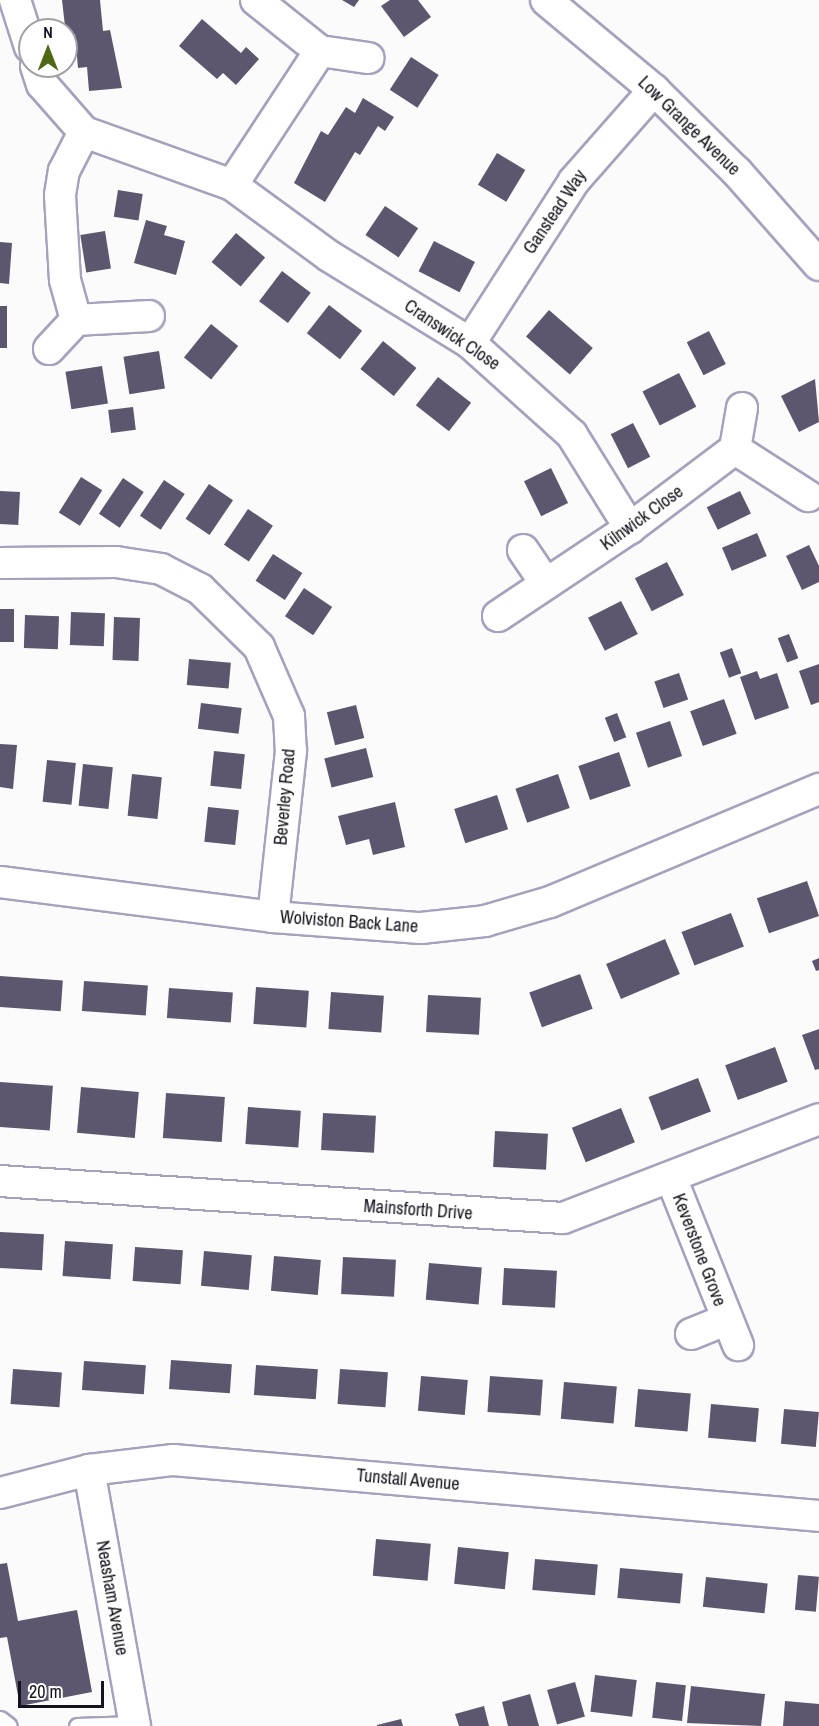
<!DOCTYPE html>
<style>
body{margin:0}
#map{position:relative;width:819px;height:1726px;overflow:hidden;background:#fbfbfb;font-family:"Archivo Narrow",sans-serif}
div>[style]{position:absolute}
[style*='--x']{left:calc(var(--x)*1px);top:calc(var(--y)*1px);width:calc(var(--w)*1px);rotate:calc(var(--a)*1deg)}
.building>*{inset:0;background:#5c576f;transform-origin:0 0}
.roads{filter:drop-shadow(2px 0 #a6a1bc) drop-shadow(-2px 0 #a6a1bc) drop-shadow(0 2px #a6a1bc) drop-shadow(0 -2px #a6a1bc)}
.service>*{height:15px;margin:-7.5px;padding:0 7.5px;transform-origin:7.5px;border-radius:7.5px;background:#fff}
.minor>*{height:30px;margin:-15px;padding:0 15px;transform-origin:15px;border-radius:15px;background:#fff}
span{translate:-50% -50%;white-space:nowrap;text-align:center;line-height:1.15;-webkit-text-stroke:6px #fff;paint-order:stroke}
.street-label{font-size:18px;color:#15131d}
.north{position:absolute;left:18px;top:18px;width:60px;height:60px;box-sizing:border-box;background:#fff;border:2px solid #a1a1a5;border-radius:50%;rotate:0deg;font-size:16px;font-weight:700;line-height:24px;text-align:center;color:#15131d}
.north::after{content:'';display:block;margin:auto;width:21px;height:27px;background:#4f6818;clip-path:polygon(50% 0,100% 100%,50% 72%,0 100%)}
.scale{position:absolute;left:18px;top:1681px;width:86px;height:27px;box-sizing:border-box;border:3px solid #15131d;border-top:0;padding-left:8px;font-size:18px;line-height:21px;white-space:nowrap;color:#15131d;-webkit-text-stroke:4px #fff;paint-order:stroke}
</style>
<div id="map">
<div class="building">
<i style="clip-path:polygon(62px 0,100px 0,103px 31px,110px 30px,122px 88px,89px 91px,87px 67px,78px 68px,75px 34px,66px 35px)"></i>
<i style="clip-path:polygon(342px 0,359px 0,354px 7px)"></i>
<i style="clip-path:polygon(390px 0,418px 0,431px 17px,404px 37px,381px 6px)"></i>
<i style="clip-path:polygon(202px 19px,241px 53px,246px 47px,259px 59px,236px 85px,223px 73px,217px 79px,179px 46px)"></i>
<i style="left:411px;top:57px;width:33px;height:39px;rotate:33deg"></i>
<i style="clip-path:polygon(363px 98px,394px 117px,385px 131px,378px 126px,360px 155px,355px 152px,325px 202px,294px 183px,321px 131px,328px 135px,346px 107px,355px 113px)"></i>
<i style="left:497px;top:153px;width:33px;height:37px;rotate:31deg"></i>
<i style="left:118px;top:190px;width:25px;height:27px;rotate:9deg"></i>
<i style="left:385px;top:206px;width:40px;height:35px;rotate:34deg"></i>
<i style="clip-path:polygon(146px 220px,167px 226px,164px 235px,185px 241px,176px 275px,134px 263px)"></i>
<i style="left:105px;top:231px;width:38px;height:25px;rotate:81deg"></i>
<i style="left:236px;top:233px;width:38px;height:38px;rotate:40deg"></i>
<i style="left:434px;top:241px;width:46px;height:34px;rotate:27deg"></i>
<i style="clip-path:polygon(0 242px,12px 243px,9px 284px,0 283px)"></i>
<i style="left:282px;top:271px;width:36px;height:38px;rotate:37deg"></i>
<i style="left:329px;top:305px;width:42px;height:36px;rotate:38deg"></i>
<i style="left:0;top:306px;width:7px;height:42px"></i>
<i style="left:549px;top:310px;width:58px;height:35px;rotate:41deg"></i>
<i style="left:211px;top:324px;width:35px;height:43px;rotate:39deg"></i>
<i style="left:709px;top:331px;width:37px;height:25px;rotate:63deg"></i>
<i style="left:383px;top:341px;width:43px;height:36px;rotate:39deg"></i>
<i style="left:159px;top:351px;width:38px;height:36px;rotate:81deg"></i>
<i style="left:102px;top:366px;width:38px;height:37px;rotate:81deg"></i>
<i style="left:679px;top:373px;width:38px;height:41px;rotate:63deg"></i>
<i style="left:438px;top:377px;width:42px;height:36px;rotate:38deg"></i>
<i style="clip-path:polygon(815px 379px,819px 422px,799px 432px,781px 396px)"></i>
<i style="left:133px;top:407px;width:23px;height:25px;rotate:83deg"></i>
<i style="left:633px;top:423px;width:38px;height:25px;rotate:63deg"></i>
<i style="left:551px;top:468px;width:39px;height:30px;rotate:64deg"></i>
<i style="left:81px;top:477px;width:25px;height:42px;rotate:32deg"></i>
<i style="left:123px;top:478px;width:25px;height:43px;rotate:34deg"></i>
<i style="left:164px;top:480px;width:25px;height:43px;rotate:34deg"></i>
<i style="left:209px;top:484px;width:29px;height:42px;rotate:34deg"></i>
<i style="left:0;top:491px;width:20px;height:33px;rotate:3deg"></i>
<i style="left:740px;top:491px;width:25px;height:37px;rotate:64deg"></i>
<i style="left:248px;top:509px;width:30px;height:43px;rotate:34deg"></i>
<i style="left:757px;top:533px;width:25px;height:38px;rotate:67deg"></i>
<i style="clip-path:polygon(809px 545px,819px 566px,819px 582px,802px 590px,786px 556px)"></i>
<i style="left:273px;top:554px;width:35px;height:32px;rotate:33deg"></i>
<i style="left:667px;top:562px;width:37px;height:36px;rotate:63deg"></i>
<i style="left:304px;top:588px;width:34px;height:34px;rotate:34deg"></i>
<i style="left:621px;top:601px;width:37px;height:37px;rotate:63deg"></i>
<i style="left:0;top:609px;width:14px;height:33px"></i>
<i style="left:71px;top:612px;width:34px;height:33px;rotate:2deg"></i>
<i style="left:25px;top:615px;width:34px;height:33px;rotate:2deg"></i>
<i style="left:114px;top:617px;width:26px;height:43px;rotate:2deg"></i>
<i style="left:789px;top:634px;width:26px;height:12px;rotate:69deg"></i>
<i style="left:732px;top:648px;width:27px;height:13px;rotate:70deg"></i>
<i style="left:189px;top:659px;width:42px;height:26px;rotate:5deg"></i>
<i style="clip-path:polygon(819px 664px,819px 702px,811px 705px,799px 671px)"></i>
<i style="clip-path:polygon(757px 671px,760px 679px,777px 673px,789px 708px,755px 720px,740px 677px)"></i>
<i style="left:679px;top:673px;width:28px;height:26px;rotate:71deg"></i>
<i style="left:724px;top:699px;width:37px;height:36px;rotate:70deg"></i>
<i style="left:201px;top:703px;width:41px;height:26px;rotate:7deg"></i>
<i style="left:356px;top:705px;width:34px;height:30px;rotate:76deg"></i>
<i style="left:617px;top:713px;width:26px;height:13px;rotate:69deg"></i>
<i style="left:670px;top:721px;width:37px;height:36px;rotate:71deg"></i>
<i style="clip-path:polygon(0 744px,17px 745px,13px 789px,0 787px)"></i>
<i style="left:366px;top:748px;width:30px;height:43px;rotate:76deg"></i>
<i style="left:214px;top:751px;width:31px;height:35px;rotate:6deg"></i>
<i style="left:619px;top:752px;width:36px;height:43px;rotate:71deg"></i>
<i style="left:47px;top:760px;width:29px;height:42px;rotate:6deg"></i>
<i style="left:83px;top:764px;width:30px;height:42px;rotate:6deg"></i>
<i style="left:132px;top:774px;width:30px;height:42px;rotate:6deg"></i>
<i style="left:558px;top:774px;width:36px;height:45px;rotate:71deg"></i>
<i style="left:497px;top:795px;width:36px;height:45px;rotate:72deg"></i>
<i style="clip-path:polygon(395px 802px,405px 847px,373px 855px,369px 839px,346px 845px,338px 816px)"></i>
<i style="left:208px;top:807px;width:31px;height:35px;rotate:6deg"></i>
<i style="left:807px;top:881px;width:37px;height:53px;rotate:71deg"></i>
<i style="left:731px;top:913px;width:36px;height:53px;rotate:69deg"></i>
<i style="left:665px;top:939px;width:38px;height:64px;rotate:67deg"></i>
<i style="clip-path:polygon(819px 958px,819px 970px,816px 971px,812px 961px)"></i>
<i style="left:580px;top:974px;width:37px;height:54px;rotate:70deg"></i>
<i style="left:0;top:976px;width:63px;height:31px;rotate:4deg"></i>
<i style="left:84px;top:981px;width:64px;height:30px;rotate:4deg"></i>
<i style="left:256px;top:987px;width:53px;height:37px;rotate:4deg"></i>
<i style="left:169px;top:988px;width:64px;height:30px;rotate:4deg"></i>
<i style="left:331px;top:992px;width:53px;height:37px;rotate:4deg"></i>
<i style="left:428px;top:995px;width:53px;height:37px;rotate:3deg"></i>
<i style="clip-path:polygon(819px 1029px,819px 1069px,815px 1070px,802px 1035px)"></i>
<i style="left:775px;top:1047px;width:37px;height:53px;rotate:70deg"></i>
<i style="left:698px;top:1078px;width:36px;height:53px;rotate:69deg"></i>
<i style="left:0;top:1082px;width:53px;height:45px;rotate:4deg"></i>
<i style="left:81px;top:1087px;width:58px;height:46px;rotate:5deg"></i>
<i style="left:166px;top:1093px;width:59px;height:45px;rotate:4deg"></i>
<i style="left:248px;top:1107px;width:53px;height:37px;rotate:4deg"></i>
<i style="left:621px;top:1108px;width:37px;height:53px;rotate:68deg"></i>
<i style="left:323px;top:1113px;width:53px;height:37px;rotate:3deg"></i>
<i style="left:495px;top:1131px;width:53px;height:36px;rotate:3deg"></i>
<i style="left:0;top:1232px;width:44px;height:36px;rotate:3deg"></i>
<i style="left:65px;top:1241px;width:48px;height:35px;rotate:4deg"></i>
<i style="left:135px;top:1247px;width:48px;height:34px;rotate:4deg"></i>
<i style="left:204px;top:1251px;width:48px;height:35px;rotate:5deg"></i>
<i style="left:274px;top:1256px;width:47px;height:35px;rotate:5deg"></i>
<i style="left:343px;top:1257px;width:53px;height:37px;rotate:3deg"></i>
<i style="left:429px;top:1263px;width:53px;height:37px;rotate:5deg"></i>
<i style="left:504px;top:1268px;width:53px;height:37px;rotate:3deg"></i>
<i style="left:171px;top:1360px;width:61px;height:29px;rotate:4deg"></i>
<i style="left:84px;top:1361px;width:62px;height:29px;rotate:4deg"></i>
<i style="left:256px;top:1365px;width:62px;height:30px;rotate:4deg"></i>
<i style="left:13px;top:1369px;width:49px;height:35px;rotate:4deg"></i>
<i style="left:340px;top:1369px;width:48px;height:35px;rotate:4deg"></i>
<i style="left:421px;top:1376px;width:47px;height:35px;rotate:5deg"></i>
<i style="left:490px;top:1376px;width:53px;height:36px;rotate:4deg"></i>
<i style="left:564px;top:1382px;width:53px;height:37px;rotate:5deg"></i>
<i style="left:638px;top:1389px;width:53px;height:38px;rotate:5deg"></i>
<i style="left:711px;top:1404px;width:48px;height:34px;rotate:5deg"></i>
<i style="left:784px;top:1409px;width:35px;height:35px;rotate:5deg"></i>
<i style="left:376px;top:1539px;width:55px;height:37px;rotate:5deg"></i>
<i style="left:458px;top:1547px;width:51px;height:37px;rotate:6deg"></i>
<i style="left:535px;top:1559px;width:63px;height:31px;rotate:5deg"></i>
<i style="clip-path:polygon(7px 1563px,18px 1621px,77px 1610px,92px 1692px,20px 1706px,7px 1637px,0 1638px,0 1564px)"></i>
<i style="left:620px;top:1568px;width:63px;height:30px;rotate:5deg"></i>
<i style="left:798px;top:1575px;width:21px;height:35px;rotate:5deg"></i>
<i style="left:706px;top:1577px;width:62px;height:30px;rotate:6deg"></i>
<i style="left:595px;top:1675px;width:42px;height:37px;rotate:7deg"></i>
<i style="left:575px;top:1682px;width:36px;height:29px;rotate:74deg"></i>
<i style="left:656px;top:1682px;width:30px;height:36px;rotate:6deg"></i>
<i style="clip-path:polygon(691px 1686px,765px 1694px,761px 1726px,687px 1723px)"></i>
<i style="clip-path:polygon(530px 1694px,539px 1726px,508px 1726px,502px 1702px)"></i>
<i style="clip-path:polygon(785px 1701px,819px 1704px,819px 1726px,783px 1726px)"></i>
<i style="clip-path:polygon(484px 1706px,489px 1726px,459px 1726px,455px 1714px)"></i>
<i style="clip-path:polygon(401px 1719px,403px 1726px,377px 1726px,377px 1725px)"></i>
</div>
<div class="roads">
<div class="service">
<i style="--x:0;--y:1719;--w:11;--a:38"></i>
<i style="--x:77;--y:1726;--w:58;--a:-2"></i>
</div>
<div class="minor">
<i style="--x:15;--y:0;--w:49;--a:72.3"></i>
<i style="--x:256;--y:0;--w:82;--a:38.6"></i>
<i style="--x:320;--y:51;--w:49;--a:8.3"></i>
<i style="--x:546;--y:0;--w:141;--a:39.8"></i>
<i style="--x:654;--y:90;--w:117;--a:44.7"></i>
<i style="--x:737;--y:172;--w:124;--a:48.6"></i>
<i style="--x:36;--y:66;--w:19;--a:72"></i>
<i style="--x:42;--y:84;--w:64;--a:48.8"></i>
<i style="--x:84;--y:132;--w:157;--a:19.7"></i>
<i style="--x:232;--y:185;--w:120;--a:36.2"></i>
<i style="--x:329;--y:256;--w:166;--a:31.7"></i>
<i style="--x:470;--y:343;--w:137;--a:42"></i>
<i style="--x:572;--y:435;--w:110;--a:58.1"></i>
<i style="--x:232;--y:185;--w:160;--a:-56.7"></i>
<i style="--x:76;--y:320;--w:41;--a:-105.4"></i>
<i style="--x:65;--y:280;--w:85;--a:-93.4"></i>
<i style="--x:60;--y:195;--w:24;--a:-81"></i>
<i style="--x:64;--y:171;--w:44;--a:-62.9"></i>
<i style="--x:470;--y:343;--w:193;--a:-57.3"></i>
<i style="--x:574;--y:181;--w:121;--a:-48.7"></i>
<i style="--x:49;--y:349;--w:40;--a:-47"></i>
<i style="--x:76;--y:320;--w:73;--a:-3.1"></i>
<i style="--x:742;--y:408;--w:42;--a:99.7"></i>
<i style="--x:735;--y:449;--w:87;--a:32.8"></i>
<i style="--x:523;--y:550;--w:41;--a:55.9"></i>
<i style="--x:0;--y:563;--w:116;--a:-0.5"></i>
<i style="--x:116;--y:562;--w:46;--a:8.8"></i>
<i style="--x:161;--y:569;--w:44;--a:27.1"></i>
<i style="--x:200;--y:589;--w:83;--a:44.5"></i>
<i style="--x:259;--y:647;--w:75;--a:66.5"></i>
<i style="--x:289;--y:716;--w:35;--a:87"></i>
<i style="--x:291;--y:751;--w:167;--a:96.2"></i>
<i style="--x:498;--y:616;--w:159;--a:-33.7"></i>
<i style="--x:630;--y:528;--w:131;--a:-37"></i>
<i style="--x:0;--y:882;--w:275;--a:7.3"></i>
<i style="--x:273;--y:917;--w:148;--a:4.3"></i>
<i style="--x:421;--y:928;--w:64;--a:-6.2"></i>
<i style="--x:485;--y:921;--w:68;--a:-16.3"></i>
<i style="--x:550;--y:902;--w:292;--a:-22.8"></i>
<i style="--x:672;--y:1180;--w:178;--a:68.2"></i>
<i style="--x:0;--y:1181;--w:564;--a:3.76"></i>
<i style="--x:563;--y:1218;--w:274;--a:-21.1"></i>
<i style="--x:691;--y:1334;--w:37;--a:-22"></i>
<i style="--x:89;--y:1470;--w:260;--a:79.8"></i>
<i style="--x:0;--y:1493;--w:92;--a:-14.5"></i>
<i style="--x:89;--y:1470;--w:85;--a:-6.8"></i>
<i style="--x:173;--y:1460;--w:648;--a:4.95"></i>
</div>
</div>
<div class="street-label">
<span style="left:689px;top:126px;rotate:44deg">Low Grange Avenue</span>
<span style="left:555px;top:212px;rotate:-56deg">Ganstead Way</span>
<span style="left:452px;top:335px;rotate:34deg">Cranswick Close</span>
<span style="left:642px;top:518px;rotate:-36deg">Kilnwick Close</span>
<span style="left:285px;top:797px;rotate:-85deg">Beverley Road</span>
<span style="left:349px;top:922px;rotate:4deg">Wolviston Back Lane</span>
<span style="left:418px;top:1210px;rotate:4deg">Mainsforth Drive</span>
<span style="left:699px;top:1250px;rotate:69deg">Keverstone Grove</span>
<span style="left:408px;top:1480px;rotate:5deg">Tunstall Avenue</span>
<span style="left:112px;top:1598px;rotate:80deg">Neasham Avenue</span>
</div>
<div class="north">N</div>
<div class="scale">20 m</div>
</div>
